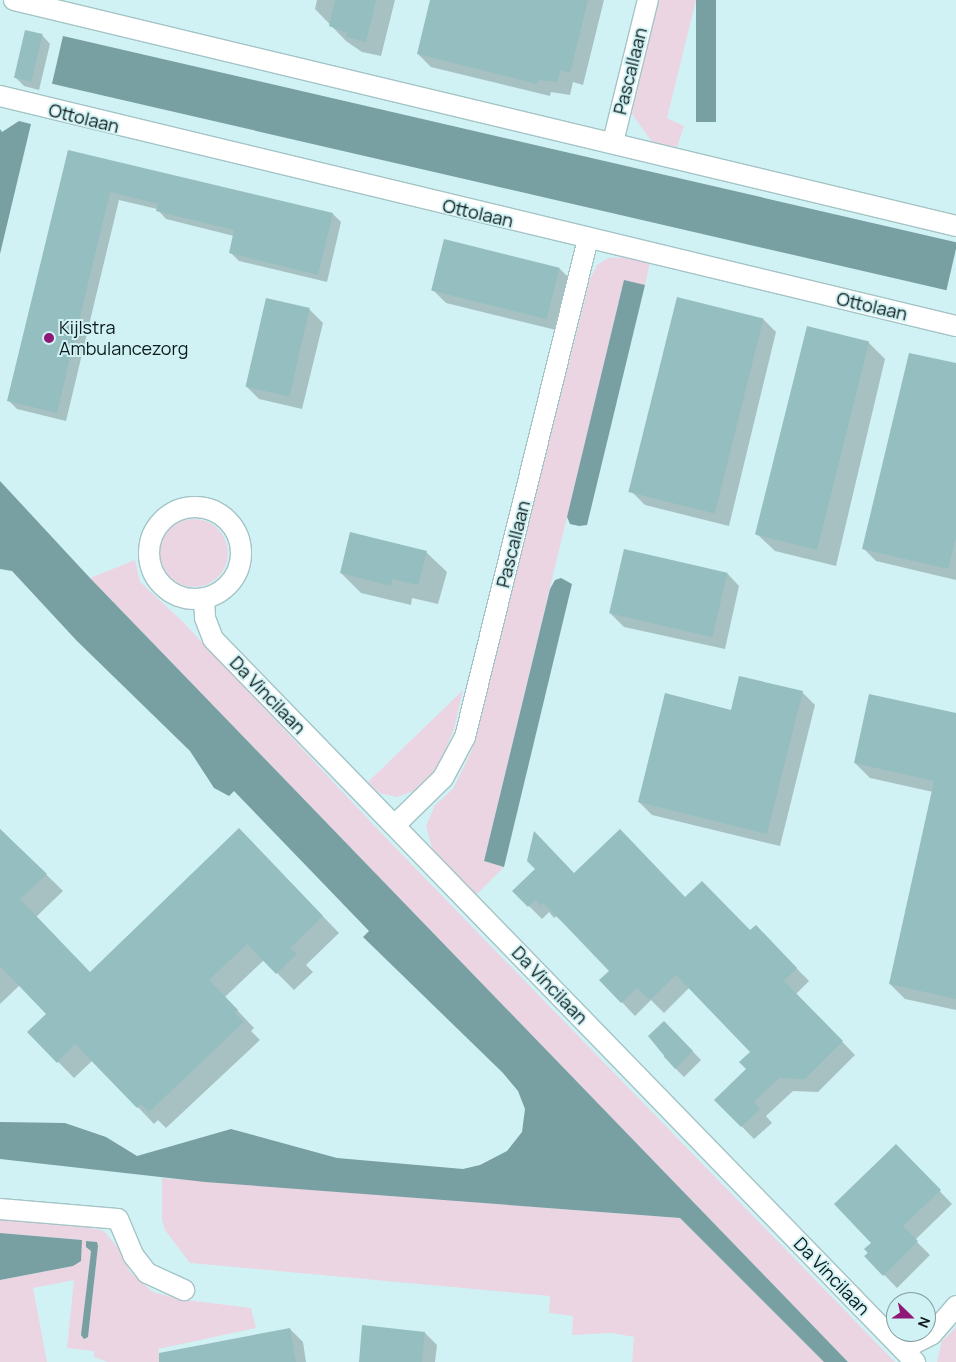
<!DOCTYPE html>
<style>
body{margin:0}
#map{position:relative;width:956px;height:1362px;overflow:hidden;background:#d1f2f4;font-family:Manrope,sans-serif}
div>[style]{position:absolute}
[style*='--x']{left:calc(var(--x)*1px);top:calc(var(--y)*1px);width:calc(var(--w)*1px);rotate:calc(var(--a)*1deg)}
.green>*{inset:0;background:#ebd5e3}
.round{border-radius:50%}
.water>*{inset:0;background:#78a0a3;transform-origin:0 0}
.shadow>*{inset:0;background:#0003}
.building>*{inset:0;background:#95bec1;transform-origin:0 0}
.roads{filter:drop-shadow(1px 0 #a4c4c6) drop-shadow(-1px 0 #a4c4c6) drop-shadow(0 1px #a4c4c6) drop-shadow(0 -1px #a4c4c6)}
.street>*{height:20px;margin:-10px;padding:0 10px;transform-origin:10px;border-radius:10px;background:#fff}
.street>.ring{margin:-10px;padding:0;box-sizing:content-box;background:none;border:20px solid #fff;border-radius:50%}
.dots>*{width:14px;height:14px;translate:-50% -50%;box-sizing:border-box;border:2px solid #d1f2f4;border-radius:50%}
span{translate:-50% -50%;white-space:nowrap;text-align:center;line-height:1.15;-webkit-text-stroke:4px #d1f2f4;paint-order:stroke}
.street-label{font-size:18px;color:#0d191a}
.poi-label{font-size:18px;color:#0d191a}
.left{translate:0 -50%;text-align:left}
.north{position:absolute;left:886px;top:1292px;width:50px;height:50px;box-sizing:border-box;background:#d1f2f4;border:1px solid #839b9d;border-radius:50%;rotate:112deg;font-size:14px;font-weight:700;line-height:20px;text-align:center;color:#0d191a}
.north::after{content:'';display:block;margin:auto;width:18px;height:22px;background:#8f1776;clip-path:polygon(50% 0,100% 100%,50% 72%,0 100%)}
</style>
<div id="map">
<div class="green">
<i style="clip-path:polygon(657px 0,696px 0,667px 118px,684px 126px,677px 147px,652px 142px,632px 114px)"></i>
<i style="clip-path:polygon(629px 257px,650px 262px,645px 285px,624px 281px,484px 861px,504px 867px,476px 895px,433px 852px,426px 826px,435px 805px,453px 789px,472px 750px,590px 279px,597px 265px,608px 258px)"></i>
<i class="round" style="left:160px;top:519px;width:68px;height:68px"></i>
<i style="clip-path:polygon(135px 560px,140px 582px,182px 621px,386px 838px,895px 1362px,848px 1362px,90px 578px)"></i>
<i style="clip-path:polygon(463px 690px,454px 729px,438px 767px,414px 791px,397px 797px,379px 793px,368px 782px)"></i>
<i style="clip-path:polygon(162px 1178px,680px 1218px,824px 1362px,632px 1362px,634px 1337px,612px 1333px,572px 1335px,573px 1316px,549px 1313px,550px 1296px,190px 1263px,165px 1230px,162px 1220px)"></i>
<i style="clip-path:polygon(evenodd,0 1219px,83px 1226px,104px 1231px,119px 1249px,130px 1272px,153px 1292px,179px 1299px,251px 1308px,256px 1328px,158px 1349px,160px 1362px,108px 1362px,94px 1357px,94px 1351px,67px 1348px,74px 1280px,33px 1288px,47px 1362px,0 1362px,0 1280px,73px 1266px,82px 1240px,0 1233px,0 1219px,86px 1241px,97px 1242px,98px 1246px,88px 1336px,91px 1251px,86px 1241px)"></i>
<i style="clip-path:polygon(956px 1327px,956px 1362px,937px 1362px,942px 1341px)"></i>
</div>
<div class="water">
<i style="left:696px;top:0;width:20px;height:122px"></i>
<i style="left:63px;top:36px;width:918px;height:49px;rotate:13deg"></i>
<i style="clip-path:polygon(19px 121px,31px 124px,0 254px,0 129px,2px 132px)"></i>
<i style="clip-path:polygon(624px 280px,645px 285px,587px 525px,579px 526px,570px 524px,567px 517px)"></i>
<i style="clip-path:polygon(0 481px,90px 578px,848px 1362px,824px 1362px,680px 1218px,205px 1182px,0 1159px,0 1122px,65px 1123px,106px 1137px,137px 1156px,231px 1129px,337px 1158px,463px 1169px,480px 1165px,507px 1151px,522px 1132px,525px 1109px,518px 1091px,503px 1073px,363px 937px,369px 931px,234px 791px,229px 796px,214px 788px,190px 751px,77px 641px,12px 571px,0 569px)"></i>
<i style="clip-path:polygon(561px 578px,572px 584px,504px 867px,484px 861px,550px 589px,555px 580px)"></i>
<i style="clip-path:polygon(0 1233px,82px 1240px,81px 1261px,73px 1266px,0 1280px)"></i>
<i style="clip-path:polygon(86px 1241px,97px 1242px,98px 1246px,88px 1337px,84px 1339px,81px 1335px,91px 1251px,86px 1247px)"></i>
</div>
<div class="shadow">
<i style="clip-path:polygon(317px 0,395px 0,381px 56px,362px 52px,346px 41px,315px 9px)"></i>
<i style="clip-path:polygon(432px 0,604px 0,583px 85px,573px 82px,570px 95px,551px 92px,550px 96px,431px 67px,418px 54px)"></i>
<i style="clip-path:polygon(42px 35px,50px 44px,39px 90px,24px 86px,15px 77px)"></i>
<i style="clip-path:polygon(69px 151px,333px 214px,341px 222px,327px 282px,239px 261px,230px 252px,234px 236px,166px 219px,157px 209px,119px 200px,66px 421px,17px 409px,9px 401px)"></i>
<i style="clip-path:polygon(559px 268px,572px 281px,560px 331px,446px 303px,433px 290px)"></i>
<i style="clip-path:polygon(678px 299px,763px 319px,776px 332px,729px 526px,645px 505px,632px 492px)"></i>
<i style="clip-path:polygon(267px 300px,310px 310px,323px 323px,302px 409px,259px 399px,246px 386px)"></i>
<i style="clip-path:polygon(868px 342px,885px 359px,836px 566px,775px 551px,758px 535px)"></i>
<i style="clip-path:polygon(956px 366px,956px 580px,876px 561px,863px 548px)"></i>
<i style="clip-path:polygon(426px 552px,447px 572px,438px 604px,412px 598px,411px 605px,361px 593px,341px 573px)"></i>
<i style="clip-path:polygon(727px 573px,739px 586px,725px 649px,624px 627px,611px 614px)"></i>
<i style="clip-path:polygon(802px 692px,815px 705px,780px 846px,652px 815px,639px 802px,732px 711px)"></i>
<i style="clip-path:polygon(956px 714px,956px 1010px,905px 999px,890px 984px,933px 792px,870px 778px,855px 763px)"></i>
<i style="clip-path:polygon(0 829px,63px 891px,36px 917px,90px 973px,256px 847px,339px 933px,306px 965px,313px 972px,294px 990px,264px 960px,225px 997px,254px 1028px,251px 1031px,260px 1040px,166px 1128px,158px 1120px,154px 1124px,93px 1060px,74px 1078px,29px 1032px,48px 1014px,20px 985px,0 1004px)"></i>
<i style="clip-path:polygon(574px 874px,685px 899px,769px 940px,809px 981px,796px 994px,855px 1055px,818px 1092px,793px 1091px,766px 1116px,772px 1123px,754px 1139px,716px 1100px,748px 1069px,752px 1052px,689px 988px,664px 1013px,651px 1000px,635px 1016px,601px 980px,611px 971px,557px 916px,554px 918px,549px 912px,542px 919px,514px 891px)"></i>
<i style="clip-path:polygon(664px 1022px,701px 1060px,684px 1077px,664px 1057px)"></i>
<i style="clip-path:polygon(909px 1159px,952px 1204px,915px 1240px,930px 1255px,897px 1288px,866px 1256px)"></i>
<i style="clip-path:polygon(290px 1329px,303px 1342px,306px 1362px,167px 1362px)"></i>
<i style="clip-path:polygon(425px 1333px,437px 1345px,435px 1362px,360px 1362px)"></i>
</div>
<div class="building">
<i style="clip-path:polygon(335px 0,376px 0,366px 42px,346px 37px,347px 33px,329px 26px)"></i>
<i style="clip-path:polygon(430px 0,588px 0,570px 73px,561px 70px,557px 82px,539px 80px,537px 84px,417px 54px)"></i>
<i style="left:25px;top:30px;width:18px;height:49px;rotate:13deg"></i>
<i style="clip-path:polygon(68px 150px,333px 213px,318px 275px,229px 253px,234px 230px,156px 211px,158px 204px,110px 192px,57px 413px,7px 401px)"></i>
<i style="left:444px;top:239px;width:119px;height:53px;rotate:14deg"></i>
<i style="left:677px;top:297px;width:89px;height:201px;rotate:14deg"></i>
<i style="left:266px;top:298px;width:45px;height:91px;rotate:13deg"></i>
<i style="left:807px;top:326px;width:64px;height:215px;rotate:14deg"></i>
<i style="clip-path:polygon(909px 353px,956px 363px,956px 537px,948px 569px,862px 549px)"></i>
<i style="clip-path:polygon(350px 532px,427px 551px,418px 585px,392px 579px,391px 586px,340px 573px)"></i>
<i style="left:624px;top:549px;width:106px;height:66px;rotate:13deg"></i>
<i style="clip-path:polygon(739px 676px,803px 691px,767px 834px,638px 802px,665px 693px,731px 710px)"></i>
<i style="clip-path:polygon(869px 694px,956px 713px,956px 999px,889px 984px,934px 781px,854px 763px)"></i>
<i style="clip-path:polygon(239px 828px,323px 916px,290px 948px,297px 954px,276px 974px,247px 944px,209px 980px,238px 1010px,235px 1013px,244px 1022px,149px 1112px,141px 1104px,137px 1108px,75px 1044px,57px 1063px,27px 1032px,46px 1014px,0 966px,0 829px,47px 874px,20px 899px,90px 972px)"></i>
<i style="clip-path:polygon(620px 829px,685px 897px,702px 881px,750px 930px,756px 925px,797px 968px,784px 981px,843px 1041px,805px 1079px,779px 1078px,754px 1102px,760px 1109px,741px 1127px,714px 1100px,746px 1069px,739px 1062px,750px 1052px,676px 975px,650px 1000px,637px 988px,621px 1003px,599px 980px,609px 971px,565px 925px,543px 903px,541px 906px,535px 900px,528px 907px,512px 891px,535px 869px,527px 861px,534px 831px,574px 873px)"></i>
<i style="clip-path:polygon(664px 1021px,693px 1051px,675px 1069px,648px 1036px)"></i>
<i style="clip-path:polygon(896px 1144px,941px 1190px,903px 1226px,918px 1241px,883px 1276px,864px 1256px,868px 1253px,864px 1249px,871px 1243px,834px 1204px)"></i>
<i style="clip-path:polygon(362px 1325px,425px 1332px,422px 1362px,359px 1362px)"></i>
<i style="clip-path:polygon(290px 1328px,296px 1362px,159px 1362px,159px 1353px)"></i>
</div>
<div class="roads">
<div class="street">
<i style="--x:14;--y:0;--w:969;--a:13.49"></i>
<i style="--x:0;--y:96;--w:983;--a:13.53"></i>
<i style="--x:613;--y:142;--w:146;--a:-76.2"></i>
<i class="ring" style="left:149px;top:507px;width:72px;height:72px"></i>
<i style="--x:204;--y:598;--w:20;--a:87"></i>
<i style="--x:205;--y:618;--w:22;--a:69"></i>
<i style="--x:213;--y:639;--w:1008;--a:45.84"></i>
<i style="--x:395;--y:825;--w:67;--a:-44.4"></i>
<i style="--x:443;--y:778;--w:47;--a:-61.8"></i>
<i style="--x:465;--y:737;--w:513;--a:-76.13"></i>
<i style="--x:0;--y:1209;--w:118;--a:4.8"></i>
<i style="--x:118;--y:1219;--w:39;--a:67"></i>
<i style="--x:133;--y:1255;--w:23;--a:52"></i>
<i style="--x:147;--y:1273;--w:41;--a:24.7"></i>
<i style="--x:903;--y:1349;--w:33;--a:-27"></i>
<i style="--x:932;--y:1334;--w:37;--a:-49"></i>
</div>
</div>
<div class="dots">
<i style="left:49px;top:338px;background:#8f1776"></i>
</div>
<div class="street-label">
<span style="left:630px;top:71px;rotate:-76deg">Pascallaan</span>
<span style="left:84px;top:118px;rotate:14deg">Ottolaan</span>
<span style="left:478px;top:213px;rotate:13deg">Ottolaan</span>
<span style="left:872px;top:306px;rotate:13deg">Ottolaan</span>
<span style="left:513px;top:544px;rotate:-76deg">Pascallaan</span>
<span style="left:268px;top:695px;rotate:46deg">Da Vincilaan</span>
<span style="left:550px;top:985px;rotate:46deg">Da Vincilaan</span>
<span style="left:832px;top:1276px;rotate:46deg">Da Vincilaan</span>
</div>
<div class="poi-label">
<span class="left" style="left:59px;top:338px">Kijlstra<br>Ambulancezorg</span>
</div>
<div class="north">N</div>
</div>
